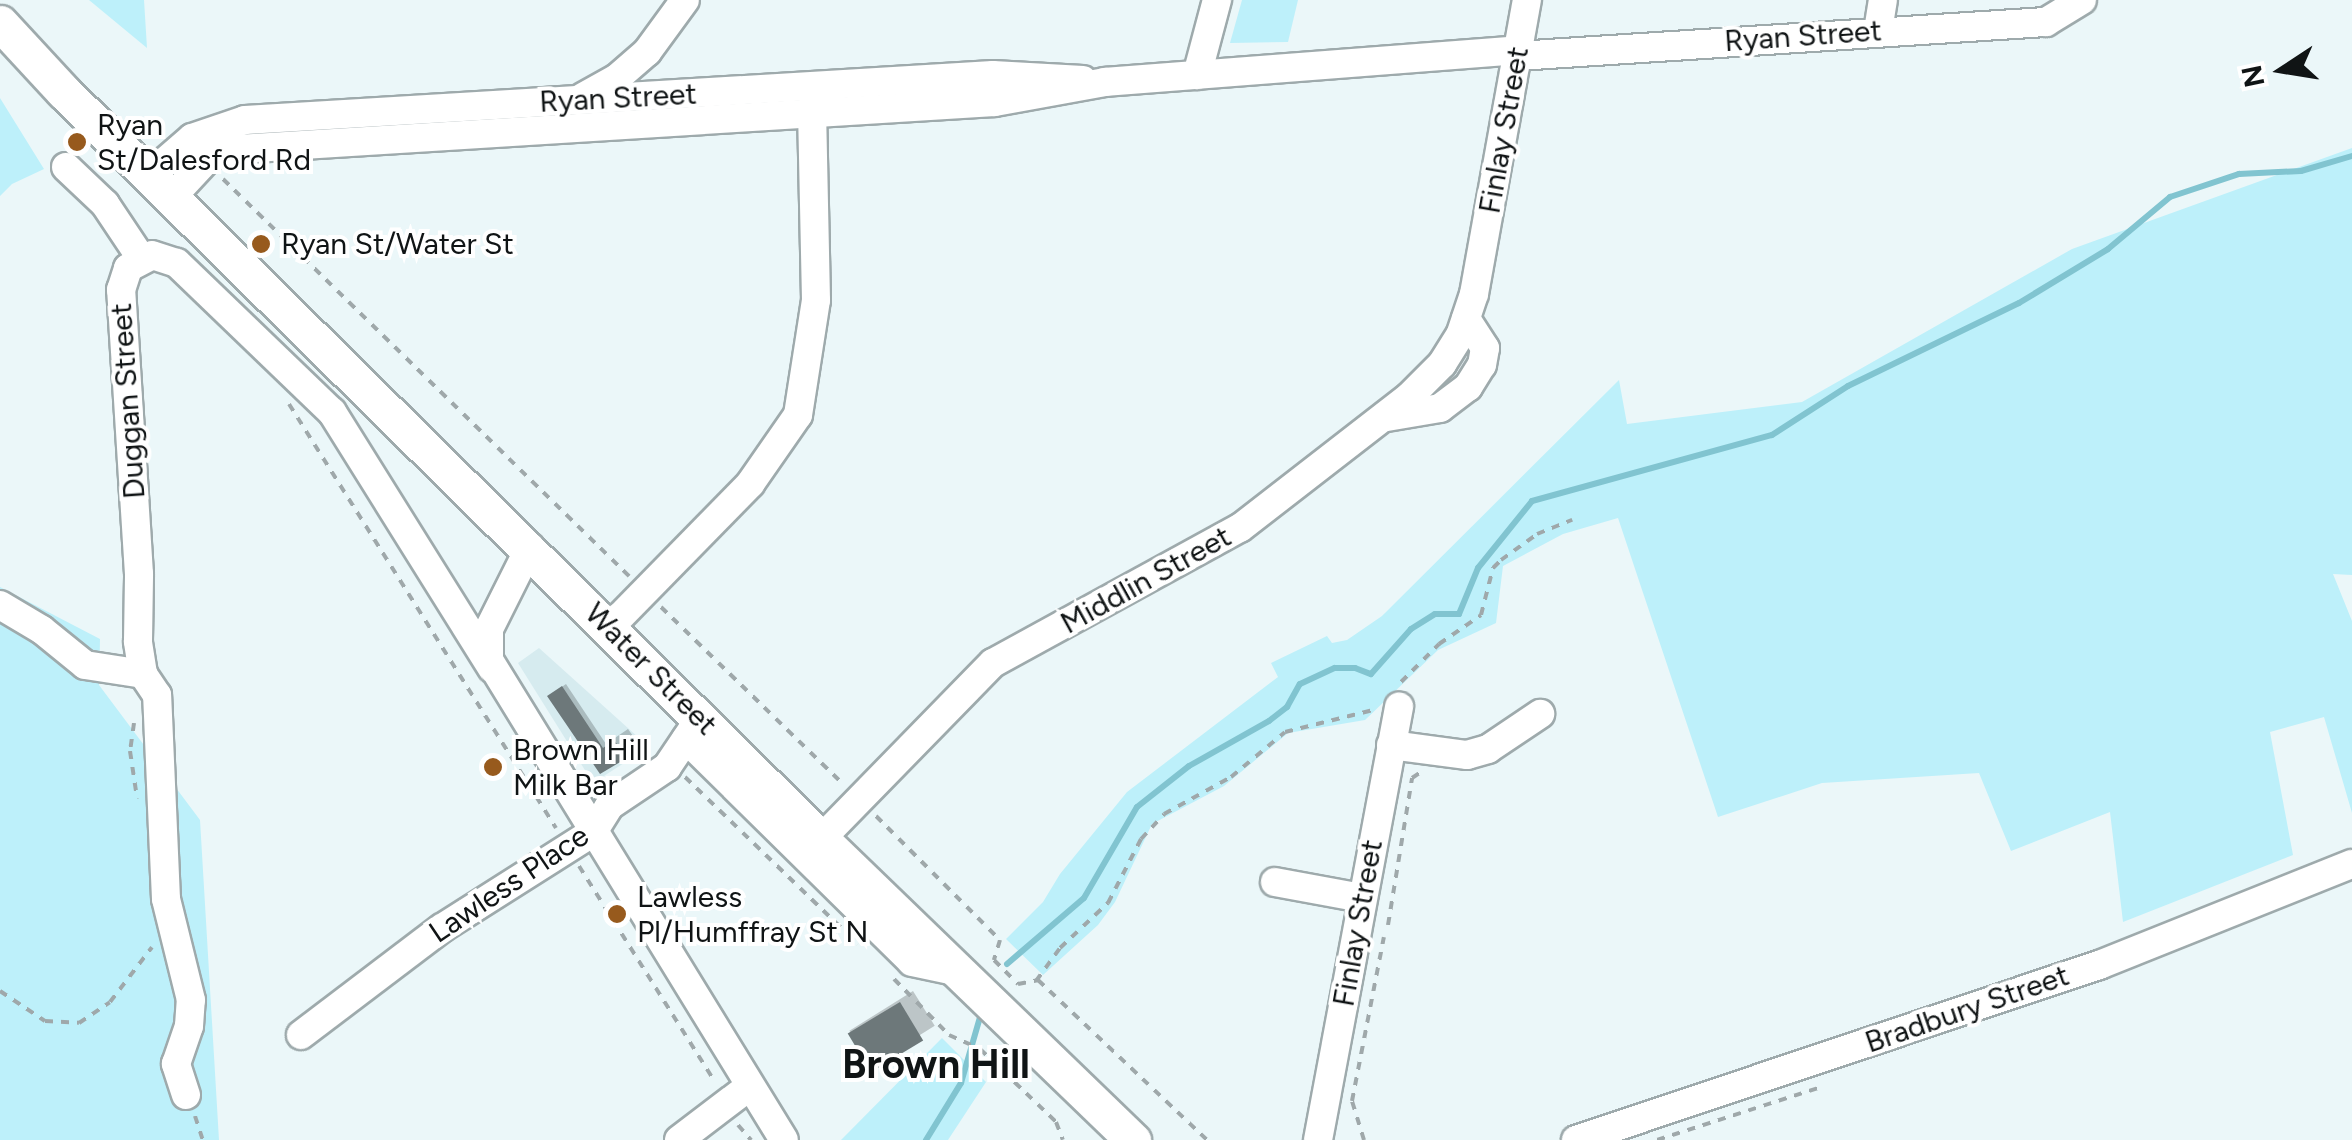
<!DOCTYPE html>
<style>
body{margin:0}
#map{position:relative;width:2352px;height:1140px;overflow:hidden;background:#ebf7f9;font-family:Figtree,sans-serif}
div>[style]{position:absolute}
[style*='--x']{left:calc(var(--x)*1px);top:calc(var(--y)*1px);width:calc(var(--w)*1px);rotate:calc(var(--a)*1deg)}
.built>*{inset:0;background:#d6ebef}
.green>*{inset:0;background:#bdf0fa}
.shadow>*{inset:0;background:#0003;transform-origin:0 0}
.stream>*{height:6px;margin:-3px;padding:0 3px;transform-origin:3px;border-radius:3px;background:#81c4d0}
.building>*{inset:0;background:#6d787a;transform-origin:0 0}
.path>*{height:4px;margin-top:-2px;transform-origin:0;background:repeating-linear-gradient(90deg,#9fa8aa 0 8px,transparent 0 16px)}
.roads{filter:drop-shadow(2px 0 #9eaaac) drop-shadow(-2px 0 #9eaaac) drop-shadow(0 2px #9eaaac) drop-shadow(0 -2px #9eaaac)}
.minor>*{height:28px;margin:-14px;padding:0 14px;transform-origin:14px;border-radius:14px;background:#fff}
.major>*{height:35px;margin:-17.5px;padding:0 17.5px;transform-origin:17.5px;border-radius:17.5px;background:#fff}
.dots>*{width:28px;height:28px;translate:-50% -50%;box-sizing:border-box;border:5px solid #fff;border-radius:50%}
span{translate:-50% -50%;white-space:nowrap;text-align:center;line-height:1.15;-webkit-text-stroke:8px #fff;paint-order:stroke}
.street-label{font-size:30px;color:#101415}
.poi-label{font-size:30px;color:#101415}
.left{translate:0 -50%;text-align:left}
.district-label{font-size:40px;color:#101415;font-weight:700}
.north{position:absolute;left:2232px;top:20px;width:100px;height:100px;-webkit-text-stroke:8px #fff;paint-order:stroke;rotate:258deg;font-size:28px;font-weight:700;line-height:40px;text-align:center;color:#101415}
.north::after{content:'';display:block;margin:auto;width:35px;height:45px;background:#101415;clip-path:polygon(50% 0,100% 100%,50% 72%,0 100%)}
</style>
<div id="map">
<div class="built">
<i style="clip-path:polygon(539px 648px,649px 747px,593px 783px,518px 663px)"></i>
</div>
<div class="green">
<i style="clip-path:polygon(89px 0,144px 0,147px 48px)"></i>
<i style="clip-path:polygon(1242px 0,1298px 0,1288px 42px,1230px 43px)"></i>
<i style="clip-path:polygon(0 98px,44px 169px,12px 184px,0 196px)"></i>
<i style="clip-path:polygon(2352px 148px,2352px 575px,2333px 574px,2352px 621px,2352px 813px,2324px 717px,2270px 732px,2293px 855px,2123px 922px,2110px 812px,2011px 851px,1979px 773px,1822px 783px,1718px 817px,1618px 518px,1563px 534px,1503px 566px,1496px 623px,1438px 650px,1365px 720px,1288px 733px,1224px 786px,1152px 824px,1115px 902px,1098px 925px,1043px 975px,1006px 939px,1043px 902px,1060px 874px,1127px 792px,1278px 677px,1271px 663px,1327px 636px,1332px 643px,1347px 640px,1382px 616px,1619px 380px,1627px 424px,1802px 402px,2072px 249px)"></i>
<i style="clip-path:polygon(0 587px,100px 639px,99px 685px,200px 820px,219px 1140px,0 1140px)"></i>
<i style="clip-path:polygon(942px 1038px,986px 1082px,948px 1140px,841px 1140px)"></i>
</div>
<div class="shadow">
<i style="clip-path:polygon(566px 684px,606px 744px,628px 729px,638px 743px,601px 771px,553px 693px)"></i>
<i style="left:913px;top:991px;width:41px;height:75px;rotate:58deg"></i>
</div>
<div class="stream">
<i style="--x:1007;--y:964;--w:101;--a:-40.6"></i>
<i style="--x:1084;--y:898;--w:105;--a:-59.8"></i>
<i style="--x:1137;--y:807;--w:66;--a:-38.3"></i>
<i style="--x:1189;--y:766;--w:92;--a:-29.4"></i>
<i style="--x:1269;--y:721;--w:23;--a:-38"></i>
<i style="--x:1287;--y:707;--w:26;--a:-61"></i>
<i style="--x:1300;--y:684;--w:38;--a:-25"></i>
<i style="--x:1335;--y:668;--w:20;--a:0"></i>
<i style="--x:1355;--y:668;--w:17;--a:21"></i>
<i style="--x:1371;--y:674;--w:60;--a:-48.4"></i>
<i style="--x:1411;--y:629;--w:28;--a:-32"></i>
<i style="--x:1435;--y:614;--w:24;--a:0"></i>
<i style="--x:1459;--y:614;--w:50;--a:-67.6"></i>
<i style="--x:1478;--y:568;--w:86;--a:-51.1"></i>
<i style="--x:1532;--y:501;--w:249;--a:-15.4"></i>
<i style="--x:1772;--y:435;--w:90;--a:-32.8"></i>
<i style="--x:1848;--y:386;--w:190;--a:-25.9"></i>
<i style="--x:2019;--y:303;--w:104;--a:-31.2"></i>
<i style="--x:2108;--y:249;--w:81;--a:-40"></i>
<i style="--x:2170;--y:197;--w:73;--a:-18.4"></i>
<i style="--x:2239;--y:174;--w:62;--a:-2.8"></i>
<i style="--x:2301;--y:171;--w:53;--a:-16.4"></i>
<i style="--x:926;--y:1140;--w:67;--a:-58.4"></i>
<i style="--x:961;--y:1083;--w:69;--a:-73.9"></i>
</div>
<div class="building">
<i style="clip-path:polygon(562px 686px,603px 748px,614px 740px,627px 758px,600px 774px,547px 696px)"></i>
<i style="left:900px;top:1002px;width:45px;height:61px;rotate:59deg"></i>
</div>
<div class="path">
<i style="--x:223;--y:179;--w:568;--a:44.36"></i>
<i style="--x:289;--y:404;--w:501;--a:57.8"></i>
<i style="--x:661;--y:607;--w:255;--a:44.2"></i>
<i style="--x:1401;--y:682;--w:54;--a:-45"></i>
<i style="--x:1439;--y:644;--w:51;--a:-34.6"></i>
<i style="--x:1481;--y:615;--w:49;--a:-75.7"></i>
<i style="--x:1493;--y:568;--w:11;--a:-45"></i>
<i style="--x:1501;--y:560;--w:44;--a:-35.8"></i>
<i style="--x:1537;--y:534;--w:38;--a:-22"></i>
<i style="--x:134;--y:723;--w:28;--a:98"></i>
<i style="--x:130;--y:751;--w:48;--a:81.5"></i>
<i style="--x:685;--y:777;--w:240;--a:44"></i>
<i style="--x:876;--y:816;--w:175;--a:45"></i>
<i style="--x:1000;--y:940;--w:21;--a:107"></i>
<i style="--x:994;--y:960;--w:34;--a:45"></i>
<i style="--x:1018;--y:984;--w:20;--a:-11"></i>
<i style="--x:1038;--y:980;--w:233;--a:43.4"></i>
<i style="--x:579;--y:866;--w:255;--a:57.8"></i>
<i style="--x:1388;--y:925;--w:149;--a:-80.7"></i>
<i style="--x:1412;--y:778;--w:11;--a:-34"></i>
<i style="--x:894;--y:979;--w:78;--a:45.5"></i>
<i style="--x:949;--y:1035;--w:34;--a:24"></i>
<i style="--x:980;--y:1049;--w:105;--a:43.8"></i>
<i style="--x:1056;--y:1122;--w:19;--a:69"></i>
<i style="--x:1036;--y:981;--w:41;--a:-54"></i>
<i style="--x:1060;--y:948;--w:66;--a:-43.2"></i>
<i style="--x:1108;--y:903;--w:72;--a:-62.7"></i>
<i style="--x:1141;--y:839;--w:34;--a:-47"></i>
<i style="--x:1164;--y:814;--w:77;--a:-28.9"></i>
<i style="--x:1231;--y:777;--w:70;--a:-39.8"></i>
<i style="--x:1285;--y:732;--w:95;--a:-14"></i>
<i style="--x:0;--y:991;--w:54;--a:33.7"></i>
<i style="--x:45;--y:1021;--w:34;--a:3"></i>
<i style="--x:79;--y:1023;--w:37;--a:-34"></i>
<i style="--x:110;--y:1002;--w:69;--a:-52.6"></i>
<i style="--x:195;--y:1116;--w:25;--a:72"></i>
<i style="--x:738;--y:1125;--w:20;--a:49"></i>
<i style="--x:1364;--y:1140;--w:41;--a:-107.1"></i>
<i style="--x:1352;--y:1101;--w:167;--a:-79"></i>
<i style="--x:1657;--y:1140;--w:169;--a:-17.9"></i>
</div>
<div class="roads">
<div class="minor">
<i style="--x:1878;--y:31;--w:31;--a:-81"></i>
<i style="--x:1517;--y:56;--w:530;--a:-3.68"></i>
<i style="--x:2046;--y:22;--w:42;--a:-31.4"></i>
<i style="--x:1197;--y:75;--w:78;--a:-75.1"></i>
<i style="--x:583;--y:97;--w:39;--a:-29"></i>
<i style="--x:617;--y:78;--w:40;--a:-41"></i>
<i style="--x:647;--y:52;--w:64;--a:-53.8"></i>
<i style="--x:66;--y:167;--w:54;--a:43.5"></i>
<i style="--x:105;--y:204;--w:65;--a:56.3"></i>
<i style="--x:148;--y:176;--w:58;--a:-40.8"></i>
<i style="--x:192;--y:138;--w:56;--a:-18.8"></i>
<i style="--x:245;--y:120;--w:749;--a:-3.44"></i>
<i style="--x:993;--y:75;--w:90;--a:3.2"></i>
<i style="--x:171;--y:198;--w:59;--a:-47.1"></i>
<i style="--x:211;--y:155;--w:28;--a:-13"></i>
<i style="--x:238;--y:149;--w:758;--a:-3.55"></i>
<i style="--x:995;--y:102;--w:112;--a:-10.3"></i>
<i style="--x:1105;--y:82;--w:414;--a:-4.4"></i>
<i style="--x:1387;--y:417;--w:54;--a:-9.6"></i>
<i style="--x:1440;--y:408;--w:35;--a:-37"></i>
<i style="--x:1468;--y:387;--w:26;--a:-58"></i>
<i style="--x:1482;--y:365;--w:17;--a:-80"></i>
<i style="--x:1485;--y:348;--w:35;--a:-123"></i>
<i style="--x:530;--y:547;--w:92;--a:116.6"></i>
<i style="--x:489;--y:629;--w:31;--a:90"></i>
<i style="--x:489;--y:660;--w:563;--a:58.43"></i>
<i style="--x:0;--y:605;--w:49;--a:30.8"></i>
<i style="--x:42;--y:630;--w:55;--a:39.1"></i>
<i style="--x:85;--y:665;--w:59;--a:8.8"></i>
<i style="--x:609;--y:628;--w:202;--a:-45.6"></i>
<i style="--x:750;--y:484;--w:84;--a:-55.2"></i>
<i style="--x:798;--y:415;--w:116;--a:-81.1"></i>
<i style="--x:816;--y:300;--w:184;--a:-91.2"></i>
<i style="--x:812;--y:116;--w:17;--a:-65"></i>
<i style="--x:686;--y:739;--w:317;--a:44.6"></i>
<i style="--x:912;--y:962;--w:48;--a:12"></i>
<i style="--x:1391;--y:745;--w:77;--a:7.5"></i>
<i style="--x:1467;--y:755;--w:22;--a:-16"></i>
<i style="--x:1488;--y:749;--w:63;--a:-33.9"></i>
<i style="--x:821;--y:839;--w:246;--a:-45.7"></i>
<i style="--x:993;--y:663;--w:281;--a:-28.7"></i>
<i style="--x:1240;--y:528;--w:214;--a:-37.8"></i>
<i style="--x:1409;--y:397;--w:47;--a:-45"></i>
<i style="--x:1442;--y:364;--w:36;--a:-58"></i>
<i style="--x:1461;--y:333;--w:41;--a:-71.6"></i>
<i style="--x:1474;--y:294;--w:299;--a:-79.8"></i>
<i style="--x:1275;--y:882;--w:88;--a:10.4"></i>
<i style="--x:301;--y:1035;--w:177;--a:-37.2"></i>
<i style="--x:442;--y:928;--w:179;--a:-32.4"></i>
<i style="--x:593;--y:832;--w:31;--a:-58"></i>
<i style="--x:609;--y:806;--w:70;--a:-33.9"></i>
<i style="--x:667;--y:767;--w:59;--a:-56"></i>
<i style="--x:186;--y:1095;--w:33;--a:-108"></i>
<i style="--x:176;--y:1064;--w:40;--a:-71.1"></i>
<i style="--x:189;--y:1026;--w:26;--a:-86"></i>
<i style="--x:191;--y:1000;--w:104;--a:-103.9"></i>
<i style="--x:166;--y:899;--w:204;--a:-92.5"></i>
<i style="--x:157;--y:695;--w:25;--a:-124"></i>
<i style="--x:143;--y:674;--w:33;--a:-99"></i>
<i style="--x:138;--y:641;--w:67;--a:-89.1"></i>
<i style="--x:139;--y:574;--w:285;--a:-93.6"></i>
<i style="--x:121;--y:290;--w:23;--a:-72"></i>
<i style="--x:128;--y:268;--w:27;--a:-28"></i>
<i style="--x:152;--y:255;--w:26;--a:18"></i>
<i style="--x:177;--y:263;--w:215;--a:43.9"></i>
<i style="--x:332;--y:412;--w:302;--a:58"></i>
<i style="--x:679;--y:1140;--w:89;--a:-37.3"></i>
<i style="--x:1318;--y:1140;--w:441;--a:-79.4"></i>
<i style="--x:1576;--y:1140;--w:552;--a:-18.5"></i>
<i style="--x:2099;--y:965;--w:272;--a:-21.8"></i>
</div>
<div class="major">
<i style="--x:0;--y:23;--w:93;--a:47.2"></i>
<i style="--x:63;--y:91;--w:1065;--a:44.62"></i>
<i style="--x:821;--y:839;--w:434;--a:44"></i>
</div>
</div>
<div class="dots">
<i style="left:77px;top:142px;background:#975a1d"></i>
<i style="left:261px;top:244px;background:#975a1d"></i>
<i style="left:493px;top:767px;background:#975a1d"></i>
<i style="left:617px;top:914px;background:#975a1d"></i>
</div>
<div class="street-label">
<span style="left:1803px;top:36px;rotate:-4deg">Ryan Street</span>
<span style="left:618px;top:98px;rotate:-3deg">Ryan Street</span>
<span style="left:1504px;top:130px;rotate:-80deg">Finlay Street</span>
<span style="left:128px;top:401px;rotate:-94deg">Duggan Street</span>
<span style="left:1146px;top:580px;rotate:-29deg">Middlin Street</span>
<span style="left:651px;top:669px;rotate:45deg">Water Street</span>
<span style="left:509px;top:884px;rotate:-34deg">Lawless Place</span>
<span style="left:1358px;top:923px;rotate:-80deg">Finlay Street</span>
<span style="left:1967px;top:1009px;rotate:-19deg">Bradbury Street</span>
</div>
<div class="poi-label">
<span class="left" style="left:97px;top:142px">Ryan<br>St/Dalesford Rd</span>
<span class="left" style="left:281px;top:244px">Ryan St/Water St</span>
<span class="left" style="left:513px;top:767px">Brown Hill<br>Milk Bar</span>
<span class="left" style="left:637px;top:914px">Lawless<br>Pl/Humffray St N</span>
</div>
<div class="district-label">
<span style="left:936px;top:1064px">Brown Hill</span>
</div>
<div class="north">N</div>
</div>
